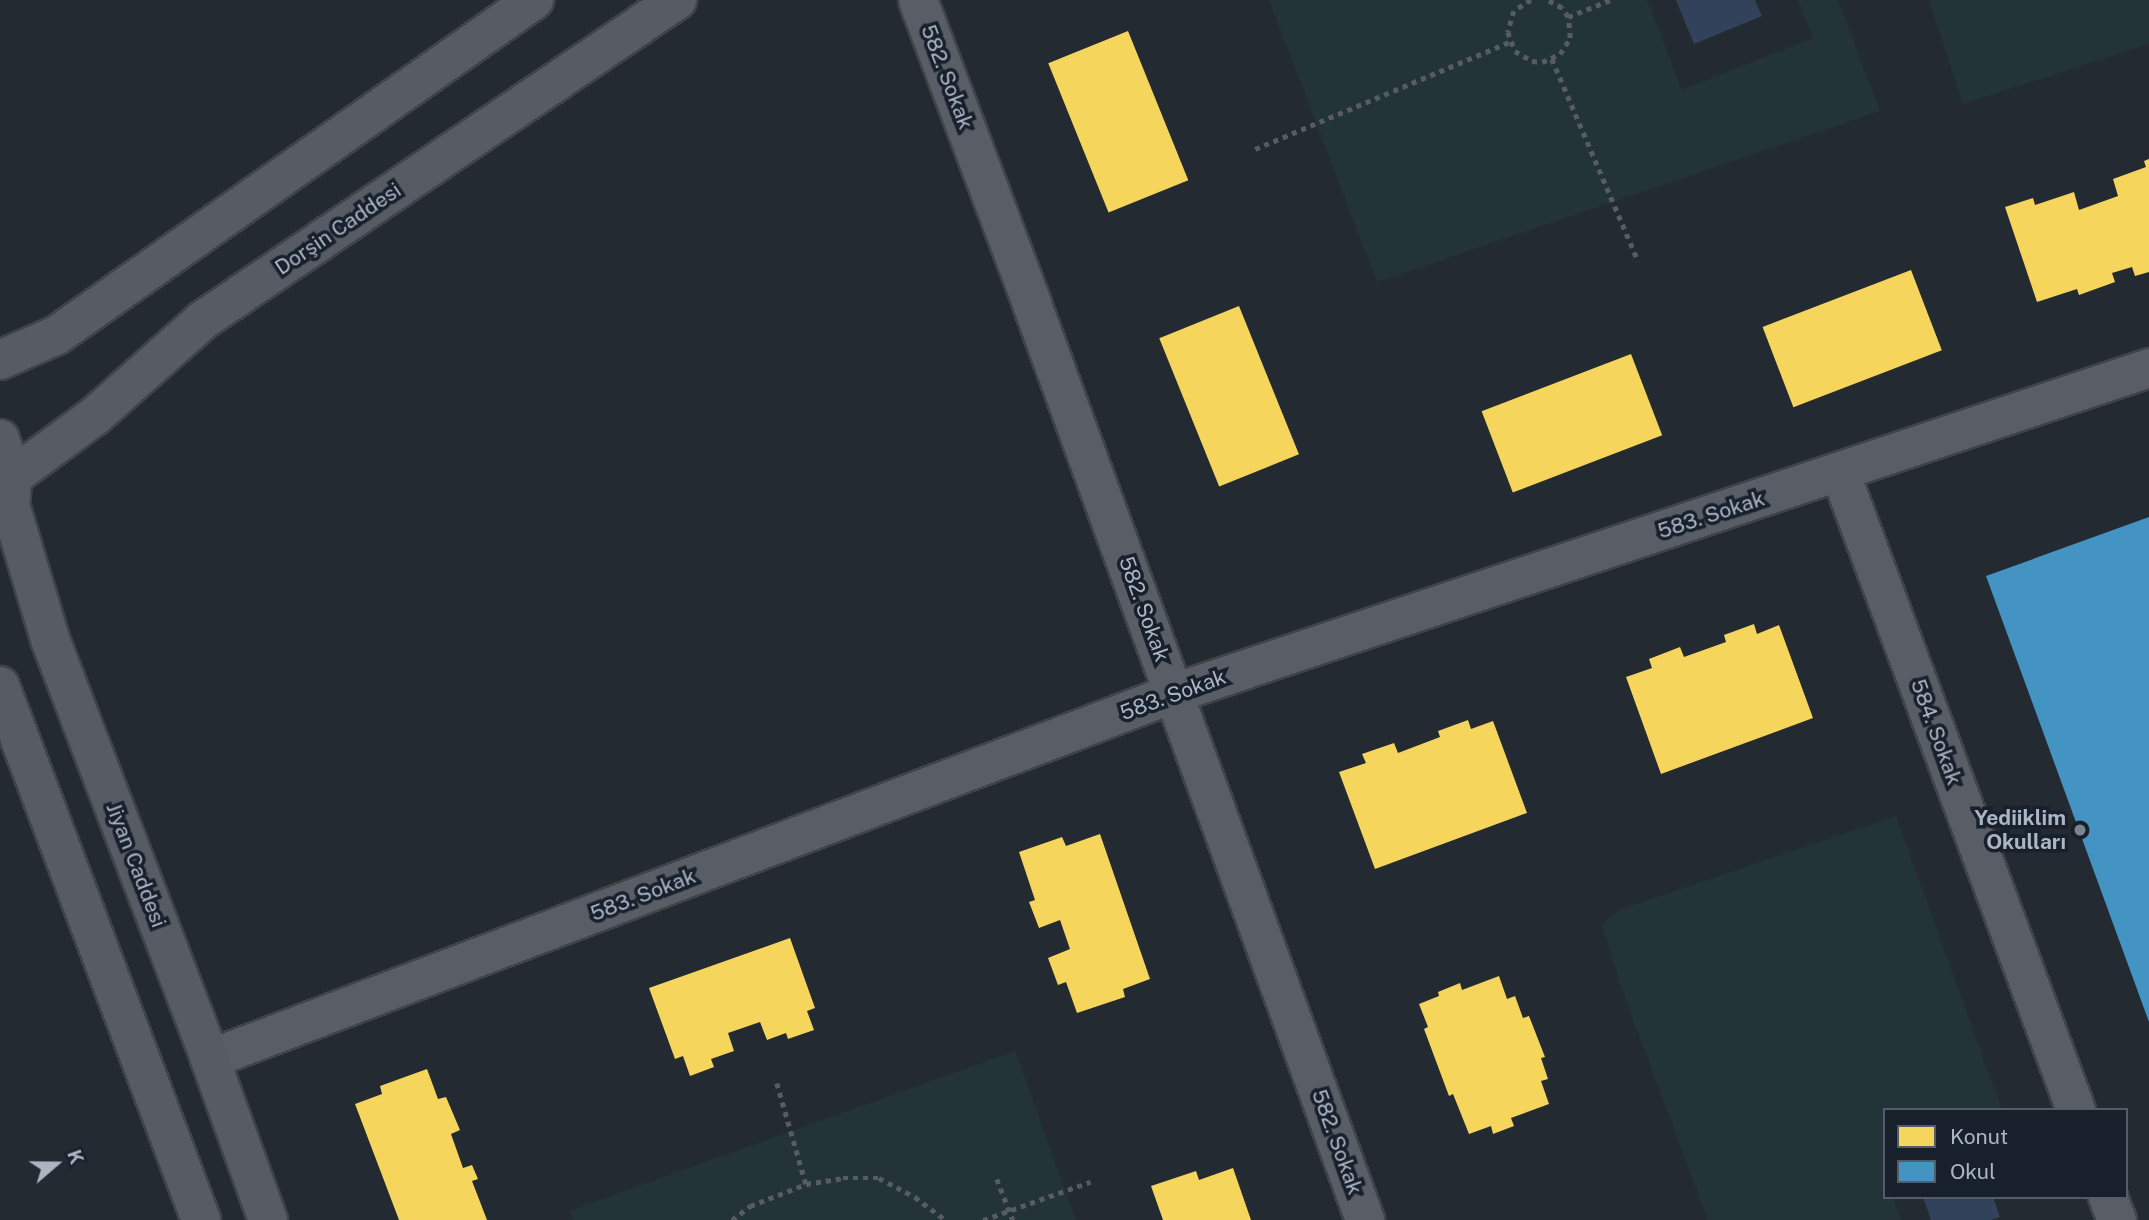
<!DOCTYPE html>
<meta charset="utf-8">
<style>
body{margin:0}
#map{position:relative;width:2149px;height:1220px;overflow:hidden;background:#242a31;font-family:"Public Sans",sans-serif}
div>[style]{position:absolute}
[style*='--x']{left:calc(var(--x)*1px);top:calc(var(--y)*1px);width:calc(var(--w)*1px);rotate:calc(var(--a)*1deg)}
.green>*{inset:0;background:#223437}
.water>*{inset:0;background:#31425a}
.homes>*{inset:0;background:#f6d55c;transform-origin:0 0}
.schools>*{inset:0;background:#4393c3}
.path>*{height:4.5px;margin-top:-2.25px;transform-origin:0;background:repeating-linear-gradient(90deg,#565c62 0 5px,transparent 0 10px)}
.roads{filter:drop-shadow(2px 0 #40444a) drop-shadow(-2px 0 #40444a) drop-shadow(0 2px #40444a) drop-shadow(0 -2px #40444a)}
.street>*{height:38px;margin:-19px;padding:0 19px;transform-origin:19px;border-radius:19px;background:#595e66}
.secondary>*{height:38px;margin:-19px;padding:0 19px;transform-origin:19px;border-radius:19px;background:#575c64}
.dots>*{width:19px;height:19px;translate:-50% -50%;box-sizing:border-box;border:4px solid #18202b;border-radius:50%}
span{translate:-50% -50%;white-space:nowrap;text-align:center;line-height:1.15;-webkit-text-stroke:7px #18202b;paint-order:stroke}
.street-label{font-size:21px;color:#acb5c4}
.poi-label{font-size:21px;color:#acb5c4;font-weight:700}
.right{translate:-100% -50%;text-align:right}
.legend{position:absolute;left:1883px;top:1108px;width:245px;height:91px;box-sizing:border-box;background:#18202b;border:2px solid #535c68;margin:0;padding:9px 12px;list-style:none;font-size:21px;color:#acb5c4}
.legend li{display:flex;align-items:center;gap:14px;height:35px}
.legend b{width:35px;border:2px solid #535c68}
.north{position:absolute;left:21px;top:1129px;width:70px;height:70px;-webkit-text-stroke:5px #18202b;paint-order:stroke;rotate:70deg;font-size:19px;font-weight:700;line-height:28px;text-align:center;color:#acb5c4}
.north::after{content:'';display:block;margin:auto;width:24px;height:32px;background:#acb5c4;clip-path:polygon(50% 0,100% 100%,50% 72%,0 100%)}
</style>
<div id="map">
<div class="green">
<i style="clip-path:polygon(1269px 0,1647px 0,1682px 90px,1813px 38px,1798px 0,1838px 0,1880px 111px,1377px 282px)"></i>
<i style="clip-path:polygon(1929px 0,2149px 0,2149px 44px,1963px 104px)"></i>
<i style="clip-path:polygon(1896px 816px,2002px 1110px,1885px 1110px,1885px 1197px,1893px 1197px,1902px 1220px,1708px 1220px,1619px 982px,1602px 924px,1622px 909px)"></i>
<i style="clip-path:polygon(1015px 1051px,1076px 1220px,573px 1220px,569px 1211px)"></i>
</div>
<div class="water">
<i style="clip-path:polygon(1676px 0,1755px 0,1762px 16px,1694px 44px)"></i>
<i style="clip-path:polygon(1923px 1197px,1993px 1197px,2000px 1217px,1991px 1220px,1931px 1220px)"></i>
</div>
<div class="homes">
<i style="left:1128px;top:31px;width:161px;height:86px;rotate:68deg"></i>
<i style="clip-path:polygon(2149px 159px,2149px 272px,2135px 276px,2132px 267px,2112px 273px,2115px 282px,2079px 295px,2077px 289px,2037px 302px,2005px 207px,2033px 198px,2035px 205px,2074px 192px,2079px 210px,2118px 196px,2113px 179px,2146px 167px,2144px 161px)"></i>
<i style="left:1911px;top:270px;width:86px;height:159px;rotate:69deg"></i>
<i style="left:1239px;top:306px;width:160px;height:86px;rotate:68deg"></i>
<i style="left:1631px;top:354px;width:87px;height:160px;rotate:69deg"></i>
<i style="clip-path:polygon(1754px 624px,1757px 634px,1779px 625px,1813px 718px,1661px 774px,1626px 677px,1652px 668px,1649px 659px,1680px 647px,1684px 657px,1726px 642px,1724px 635px)"></i>
<i style="clip-path:polygon(1468px 720px,1471px 729px,1493px 721px,1527px 813px,1375px 869px,1339px 772px,1366px 763px,1362px 754px,1394px 743px,1398px 753px,1440px 737px,1438px 731px)"></i>
<i style="clip-path:polygon(1100px 834px,1150px 979px,1123px 989px,1125px 997px,1077px 1013px,1066px 982px,1058px 985px,1048px 958px,1070px 949px,1060px 920px,1039px 928px,1029px 902px,1035px 900px,1019px 852px,1062px 837px,1066px 846px)"></i>
<i style="clip-path:polygon(790px 938px,815px 1008px,807px 1011px,814px 1030px,788px 1039px,786px 1033px,767px 1040px,760px 1022px,728px 1033px,734px 1051px,711px 1059px,714px 1067px,690px 1076px,683px 1056px,675px 1059px,649px 988px)"></i>
<i style="clip-path:polygon(1499px 976px,1507px 999px,1515px 996px,1523px 1018px,1529px 1016px,1545px 1057px,1541px 1058px,1548px 1079px,1541px 1081px,1549px 1104px,1511px 1118px,1514px 1126px,1493px 1134px,1491px 1126px,1469px 1134px,1453px 1094px,1449px 1096px,1424px 1029px,1428px 1027px,1419px 1004px,1439px 996px,1438px 992px,1460px 983px,1462px 990px)"></i>
<i style="clip-path:polygon(427px 1069px,438px 1099px,446px 1097px,460px 1130px,451px 1134px,463px 1168px,472px 1165px,478px 1179px,472px 1181px,487px 1220px,399px 1220px,355px 1104px,382px 1094px,380px 1086px)"></i>
<i style="clip-path:polygon(1233px 1168px,1251px 1220px,1163px 1220px,1151px 1186px,1196px 1171px,1199px 1180px)"></i>
</div>
<div class="schools">
<i style="clip-path:polygon(2149px 517px,2149px 1022px,1986px 576px)"></i>
</div>
<div class="path">
<i style="--x:1531;--y:0;--w:20;--a:147"></i>
<i style="--x:1514;--y:11;--w:22;--a:106"></i>
<i style="--x:1508;--y:32;--w:20;--a:70"></i>
<i style="--x:1515;--y:51;--w:20;--a:30"></i>
<i style="--x:1532;--y:61;--w:10;--a:6"></i>
<i style="--x:1542;--y:62;--w:20;--a:-24"></i>
<i style="--x:1560;--y:54;--w:19;--a:-58"></i>
<i style="--x:1570;--y:38;--w:21;--a:-95"></i>
<i style="--x:1568;--y:17;--w:11;--a:-124"></i>
<i style="--x:1562;--y:8;--w:17;--a:-152"></i>
<i style="--x:1568;--y:17;--w:45;--a:-22"></i>
<i style="--x:1552;--y:59;--w:220;--a:66.9"></i>
<i style="--x:1255;--y:149;--w:277;--a:-22.8"></i>
<i style="--x:777;--y:1083;--w:105;--a:74"></i>
<i style="--x:997;--y:1179;--w:44;--a:68.7"></i>
<i style="--x:732;--y:1220;--w:23;--a:-38"></i>
<i style="--x:750;--y:1206;--w:60;--a:-21.4"></i>
<i style="--x:806;--y:1184;--w:37;--a:-9"></i>
<i style="--x:843;--y:1178;--w:36;--a:0"></i>
<i style="--x:879;--y:1178;--w:41;--a:27.8"></i>
<i style="--x:915;--y:1197;--w:39;--a:37"></i>
<i style="--x:983;--y:1220;--w:114;--a:-19.6"></i>
</div>
<div class="roads">
<div class="street">
<i style="--x:918;--y:0;--w:325;--a:69.4"></i>
<i style="--x:1032;--y:304;--w:975;--a:70.02"></i>
<i style="--x:1840;--y:472;--w:680;--a:69.7"></i>
<i style="--x:210;--y:1059;--w:1032;--a:-20.77"></i>
<i style="--x:1175;--y:693;--w:1027;--a:-18.45"></i>
<i style="--x:2108;--y:1197;--w:25;--a:69"></i>
</div>
<div class="secondary">
<i style="--x:0;--y:360;--w:62;--a:-23.7"></i>
<i style="--x:57;--y:335;--w:583;--a:-35.08"></i>
<i style="--x:0;--y:439;--w:40;--a:72"></i>
<i style="--x:12;--y:477;--w:22;--a:93"></i>
<i style="--x:12;--y:477;--w:104;--a:-36.4"></i>
<i style="--x:96;--y:415;--w:143;--a:-41.6"></i>
<i style="--x:203;--y:320;--w:572;--a:-34.02"></i>
<i style="--x:11;--y:508;--w:137;--a:73.4"></i>
<i style="--x:50;--y:639;--w:449;--a:69.1"></i>
<i style="--x:210;--y:1059;--w:171;--a:70.2"></i>
<i style="--x:0;--y:686;--w:571;--a:69.37"></i>
</div>
</div>
<div class="dots">
<i style="left:2080px;top:830px;background:#7c8491"></i>
</div>
<div class="street-label">
<span style="left:947px;top:77px;rotate:69deg">582. Sokak</span>
<span style="left:338px;top:229px;rotate:-34deg">Dorşin Caddesi</span>
<span style="left:1711px;top:515px;rotate:-18deg">583. Sokak</span>
<span style="left:1144px;top:609px;rotate:70deg">582. Sokak</span>
<span style="left:1173px;top:695px;rotate:-20deg">583. Sokak</span>
<span style="left:1936px;top:732px;rotate:70deg">584. Sokak</span>
<span style="left:136px;top:865px;rotate:69deg">Jiyan Caddesi</span>
<span style="left:643px;top:895px;rotate:-21deg">583. Sokak</span>
<span style="left:1337px;top:1142px;rotate:70deg">582. Sokak</span>
</div>
<div class="poi-label">
<span class="right" style="left:2066px;top:830px">Yediiklim<br>Okulları</span>
</div>
<ul class="legend">
<li><b style="height:19px;background:#f6d55c"></b>Konut</li>
<li><b style="height:19px;background:#4393c3"></b>Okul</li>
</ul>
<div class="north">K</div>
</div>
